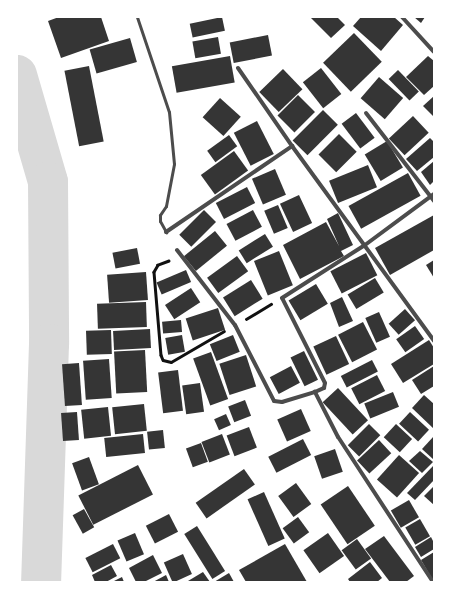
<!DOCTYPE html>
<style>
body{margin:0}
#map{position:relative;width:451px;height:599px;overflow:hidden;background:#fff;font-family:Lato,sans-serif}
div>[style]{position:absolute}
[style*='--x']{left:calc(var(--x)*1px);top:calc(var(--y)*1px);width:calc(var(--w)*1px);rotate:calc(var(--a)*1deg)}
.river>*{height:40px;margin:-20px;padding:0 20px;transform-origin:20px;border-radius:20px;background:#d9d9d9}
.building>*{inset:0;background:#353535;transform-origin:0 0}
.path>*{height:2.5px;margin:-1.25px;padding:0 1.25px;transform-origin:1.25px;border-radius:1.25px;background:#111}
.service>*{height:3px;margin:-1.5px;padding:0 1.5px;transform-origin:1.5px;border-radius:1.5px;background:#4c4c4c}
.minor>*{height:4px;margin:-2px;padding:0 2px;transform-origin:2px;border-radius:2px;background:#4c4c4c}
span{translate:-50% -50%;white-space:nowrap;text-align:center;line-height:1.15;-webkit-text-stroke:4px #fff;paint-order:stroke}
.frame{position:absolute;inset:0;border:18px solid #fff;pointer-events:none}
</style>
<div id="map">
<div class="river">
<i style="--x:17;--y:75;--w:111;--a:73.8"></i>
<i style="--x:48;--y:182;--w:162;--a:89.6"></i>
<i style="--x:49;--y:344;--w:238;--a:91.9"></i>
</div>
<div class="building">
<i style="clip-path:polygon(59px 17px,101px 17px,109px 41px,61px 58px,48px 21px)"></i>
<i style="left:222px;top:17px;width:14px;height:33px;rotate:78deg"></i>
<i style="clip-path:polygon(310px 17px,337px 17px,345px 25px,331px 38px)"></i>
<i style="clip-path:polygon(361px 17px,394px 17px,403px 25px,381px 51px,353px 26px)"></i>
<i style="clip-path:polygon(414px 17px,425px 17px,421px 23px)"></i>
<i style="left:354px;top:33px;width:40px;height:43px;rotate:46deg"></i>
<i style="left:268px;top:35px;width:21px;height:39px;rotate:79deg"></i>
<i style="left:218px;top:37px;width:17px;height:26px;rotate:80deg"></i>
<i style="left:130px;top:38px;width:25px;height:42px;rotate:74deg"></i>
<i style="left:230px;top:56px;width:27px;height:59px;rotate:80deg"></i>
<i style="clip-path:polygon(428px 56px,434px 61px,434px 86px,424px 95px,406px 77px)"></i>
<i style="left:89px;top:66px;width:77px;height:25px;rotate:79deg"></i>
<i style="left:321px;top:68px;width:33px;height:23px;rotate:52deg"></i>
<i style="left:283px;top:69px;width:28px;height:33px;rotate:46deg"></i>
<i style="left:398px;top:70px;width:30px;height:13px;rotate:46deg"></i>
<i style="left:379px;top:77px;width:32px;height:28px;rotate:41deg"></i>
<i style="left:298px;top:95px;width:24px;height:29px;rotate:45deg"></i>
<i style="clip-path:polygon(434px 96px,434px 117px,423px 106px)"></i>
<i style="left:220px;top:98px;width:28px;height:26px;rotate:42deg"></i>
<i style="left:323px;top:110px;width:21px;height:43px;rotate:45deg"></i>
<i style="left:356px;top:113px;width:31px;height:18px;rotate:53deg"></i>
<i style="left:413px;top:116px;width:23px;height:33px;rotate:47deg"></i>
<i style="left:257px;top:121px;width:37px;height:26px;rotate:63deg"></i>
<i style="left:339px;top:134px;width:25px;height:29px;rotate:45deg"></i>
<i style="left:229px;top:135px;width:14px;height:27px;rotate:54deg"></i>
<i style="clip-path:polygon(430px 138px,434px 142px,434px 157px,417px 171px,406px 159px)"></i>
<i style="left:387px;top:141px;width:31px;height:26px;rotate:59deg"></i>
<i style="left:234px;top:151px;width:24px;height:41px;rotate:54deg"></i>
<i style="clip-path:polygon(434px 161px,434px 181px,430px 185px,421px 172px)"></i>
<i style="left:368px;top:165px;width:24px;height:42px;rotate:68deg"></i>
<i style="left:275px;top:169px;width:28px;height:25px;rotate:67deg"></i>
<i style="left:408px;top:173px;width:26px;height:68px;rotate:61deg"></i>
<i style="left:247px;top:187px;width:18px;height:35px;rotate:63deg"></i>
<i style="left:299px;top:195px;width:31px;height:21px;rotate:65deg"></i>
<i style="left:278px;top:205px;width:25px;height:15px;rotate:67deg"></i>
<i style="left:204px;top:210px;width:17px;height:35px;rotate:45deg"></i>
<i style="left:253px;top:210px;width:19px;height:30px;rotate:62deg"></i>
<i style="clip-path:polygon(338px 213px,353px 245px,341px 251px,344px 256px,300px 279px,283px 245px,326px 222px,339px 246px,327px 219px)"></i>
<i style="clip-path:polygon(434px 215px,434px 250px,390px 275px,375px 248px)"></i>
<i style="left:215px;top:231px;width:19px;height:40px;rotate:51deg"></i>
<i style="left:265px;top:234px;width:15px;height:31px;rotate:58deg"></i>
<i style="left:137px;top:248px;width:16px;height:25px;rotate:79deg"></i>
<i style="left:279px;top:251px;width:37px;height:27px;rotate:68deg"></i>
<i style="left:366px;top:253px;width:25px;height:40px;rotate:63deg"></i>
<i style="left:237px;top:256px;width:19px;height:37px;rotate:54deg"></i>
<i style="clip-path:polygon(434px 260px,434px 278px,426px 265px)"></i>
<i style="left:186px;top:270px;width:13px;height:32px;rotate:67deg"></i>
<i style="left:146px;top:272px;width:28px;height:39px;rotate:86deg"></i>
<i style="left:375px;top:278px;width:17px;height:32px;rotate:59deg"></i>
<i style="left:251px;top:280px;width:22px;height:33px;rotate:58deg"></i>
<i style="left:316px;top:284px;width:23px;height:32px;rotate:59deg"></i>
<i style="left:191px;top:288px;width:17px;height:31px;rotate:57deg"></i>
<i style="clip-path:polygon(342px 297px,353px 321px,339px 327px,330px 303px)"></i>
<i style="left:146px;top:302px;width:25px;height:49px;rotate:88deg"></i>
<i style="left:218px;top:308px;width:23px;height:34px;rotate:72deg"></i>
<i style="left:405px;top:309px;width:15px;height:22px;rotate:48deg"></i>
<i style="left:379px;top:312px;width:27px;height:15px;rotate:66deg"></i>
<i style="left:181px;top:320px;width:12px;height:19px;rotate:85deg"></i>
<i style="left:363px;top:322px;width:31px;height:28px;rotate:63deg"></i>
<i style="left:415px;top:326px;width:16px;height:23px;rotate:55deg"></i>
<i style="left:150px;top:329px;width:19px;height:37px;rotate:87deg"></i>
<i style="left:111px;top:330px;width:24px;height:25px;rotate:88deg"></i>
<i style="left:182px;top:335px;width:17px;height:17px;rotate:80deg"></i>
<i style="left:233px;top:335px;width:18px;height:25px;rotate:68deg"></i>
<i style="left:336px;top:336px;width:31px;height:25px;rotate:65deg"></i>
<i style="clip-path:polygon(429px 340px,434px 348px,434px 364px,403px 383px,391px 364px)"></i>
<i style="left:145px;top:350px;width:42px;height:31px;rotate:87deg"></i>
<i style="left:304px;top:351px;width:32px;height:15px;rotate:64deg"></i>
<i style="left:211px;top:352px;width:50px;height:19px;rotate:70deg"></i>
<i style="left:246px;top:355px;width:33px;height:28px;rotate:72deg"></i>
<i style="left:109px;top:359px;width:39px;height:26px;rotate:86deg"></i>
<i style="left:372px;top:360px;width:13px;height:35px;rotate:63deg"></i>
<i style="left:79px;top:363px;width:42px;height:17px;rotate:86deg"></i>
<i style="left:291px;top:366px;width:19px;height:24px;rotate:62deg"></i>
<i style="clip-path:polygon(434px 366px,434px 386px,421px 394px,412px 380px)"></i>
<i style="left:178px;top:370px;width:41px;height:20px;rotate:83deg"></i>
<i style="left:377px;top:375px;width:18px;height:29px;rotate:63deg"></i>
<i style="left:200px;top:383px;width:29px;height:18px;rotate:82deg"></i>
<i style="left:338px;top:388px;width:44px;height:21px;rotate:47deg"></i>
<i style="left:393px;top:392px;width:16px;height:31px;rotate:68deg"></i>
<i style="clip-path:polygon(424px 395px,434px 404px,434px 429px,412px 408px)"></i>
<i style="left:245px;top:400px;width:17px;height:18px;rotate:69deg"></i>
<i style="left:144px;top:404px;width:27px;height:32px;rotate:84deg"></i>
<i style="left:108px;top:407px;width:29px;height:27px;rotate:84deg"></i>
<i style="left:301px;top:409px;width:24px;height:26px;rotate:66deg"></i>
<i style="left:77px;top:412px;width:28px;height:16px;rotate:86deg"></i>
<i style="left:410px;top:412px;width:26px;height:16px;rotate:43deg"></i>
<i style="left:226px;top:414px;width:12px;height:13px;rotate:66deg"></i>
<i style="left:369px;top:424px;width:16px;height:30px;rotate:45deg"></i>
<i style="left:396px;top:424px;width:22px;height:18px;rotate:43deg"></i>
<i style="left:249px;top:427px;width:22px;height:24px;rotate:69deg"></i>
<i style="left:163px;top:430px;width:18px;height:16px;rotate:84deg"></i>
<i style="left:143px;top:434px;width:19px;height:39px;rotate:84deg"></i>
<i style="left:222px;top:434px;width:22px;height:22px;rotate:69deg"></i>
<i style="clip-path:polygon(434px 436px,434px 460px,422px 449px)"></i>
<i style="left:303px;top:439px;width:18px;height:39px;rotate:63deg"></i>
<i style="left:379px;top:440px;width:18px;height:30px;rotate:47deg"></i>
<i style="left:201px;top:443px;width:20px;height:16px;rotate:70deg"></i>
<i style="left:335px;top:449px;width:24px;height:22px;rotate:71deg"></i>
<i style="clip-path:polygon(420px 451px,433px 462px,422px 473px,409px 461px)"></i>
<i style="left:399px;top:455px;width:27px;height:33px;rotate:42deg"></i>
<i style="left:89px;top:457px;width:29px;height:18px;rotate:70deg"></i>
<i style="left:138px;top:465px;width:33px;height:67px;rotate:63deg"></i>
<i style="clip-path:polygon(434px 465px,434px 480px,415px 500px,407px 493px)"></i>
<i style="left:244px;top:469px;width:19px;height:59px;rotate:55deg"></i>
<i style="left:296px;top:483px;width:26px;height:22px;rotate:54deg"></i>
<i style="left:348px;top:486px;width:48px;height:33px;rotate:56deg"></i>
<i style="clip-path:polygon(434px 486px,434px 505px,424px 496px)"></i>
<i style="left:264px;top:492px;width:51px;height:18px;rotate:66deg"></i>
<i style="left:409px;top:500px;width:20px;height:21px;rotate:60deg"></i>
<i style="left:84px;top:509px;width:21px;height:13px;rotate:61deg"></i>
<i style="left:169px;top:514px;width:20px;height:26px;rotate:63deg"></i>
<i style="left:298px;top:517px;width:19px;height:19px;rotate:54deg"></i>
<i style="left:420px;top:519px;width:20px;height:17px;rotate:60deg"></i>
<i style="left:197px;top:526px;width:53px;height:15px;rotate:58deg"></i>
<i style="left:135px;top:533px;width:23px;height:19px;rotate:67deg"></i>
<i style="left:328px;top:533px;width:28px;height:30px;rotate:55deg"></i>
<i style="clip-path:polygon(384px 536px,414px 576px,406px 582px,390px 582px,365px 549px)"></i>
<i style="clip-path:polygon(431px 537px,434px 543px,434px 549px,421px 557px,415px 547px)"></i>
<i style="left:357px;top:539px;width:24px;height:19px;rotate:54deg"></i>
<i style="left:113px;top:544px;width:16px;height:31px;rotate:63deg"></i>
<i style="clip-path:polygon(285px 544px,307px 582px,246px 582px,239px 570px)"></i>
<i style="clip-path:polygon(434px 552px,434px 582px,421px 560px)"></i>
<i style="left:183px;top:554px;width:22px;height:21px;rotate:66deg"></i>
<i style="clip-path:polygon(153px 555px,162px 573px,144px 582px,136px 582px,129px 568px)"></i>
<i style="clip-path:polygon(370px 562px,382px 578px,377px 582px,350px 582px,348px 579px)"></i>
<i style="clip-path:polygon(111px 565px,117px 576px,106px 582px,95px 582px,92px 575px)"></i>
<i style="clip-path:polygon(203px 572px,210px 582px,189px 582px,188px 581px)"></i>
<i style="clip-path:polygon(229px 573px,234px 582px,214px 582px)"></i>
<i style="clip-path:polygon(166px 575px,169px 582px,153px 582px)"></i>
<i style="clip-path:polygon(122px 577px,124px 582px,112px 582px)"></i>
</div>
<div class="path">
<i style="--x:169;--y:261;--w:12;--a:160"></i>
<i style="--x:158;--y:265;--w:8;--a:120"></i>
<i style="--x:154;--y:272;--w:83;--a:85.2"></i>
<i style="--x:161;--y:355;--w:5;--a:68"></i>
<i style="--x:163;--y:360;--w:8;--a:14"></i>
<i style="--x:171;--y:362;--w:61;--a:-30.3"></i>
<i style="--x:246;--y:319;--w:29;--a:-31"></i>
</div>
<div class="service">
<i style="--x:137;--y:17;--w:100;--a:71.4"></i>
<i style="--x:169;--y:112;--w:52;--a:84.5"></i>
<i style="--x:174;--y:164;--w:43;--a:100.8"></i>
<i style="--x:166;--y:206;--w:11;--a:124"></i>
<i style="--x:160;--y:215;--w:6;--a:90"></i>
<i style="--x:160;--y:221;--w:13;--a:61"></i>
</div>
<div class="minor">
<i style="--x:402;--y:17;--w:47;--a:47.6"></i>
<i style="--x:238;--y:68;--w:95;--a:55.3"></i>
<i style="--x:366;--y:113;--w:111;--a:52.3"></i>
<i style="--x:166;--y:232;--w:153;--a:-34.3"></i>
<i style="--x:292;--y:146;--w:241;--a:53.9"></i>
<i style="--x:177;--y:250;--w:95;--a:52.3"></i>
<i style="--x:235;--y:325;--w:85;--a:62.8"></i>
<i style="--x:274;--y:401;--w:8;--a:7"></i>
<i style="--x:282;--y:402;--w:34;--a:-17"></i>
<i style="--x:433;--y:582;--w:173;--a:-123.2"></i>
<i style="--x:338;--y:437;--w:51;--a:-117.1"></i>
<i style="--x:315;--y:392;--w:10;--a:-24"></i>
<i style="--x:324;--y:388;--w:5;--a:-79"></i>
<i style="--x:325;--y:383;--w:95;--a:-116.8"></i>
<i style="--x:282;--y:298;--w:98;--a:-32.6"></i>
<i style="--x:365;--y:245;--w:86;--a:-36.5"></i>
</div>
<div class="frame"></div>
</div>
